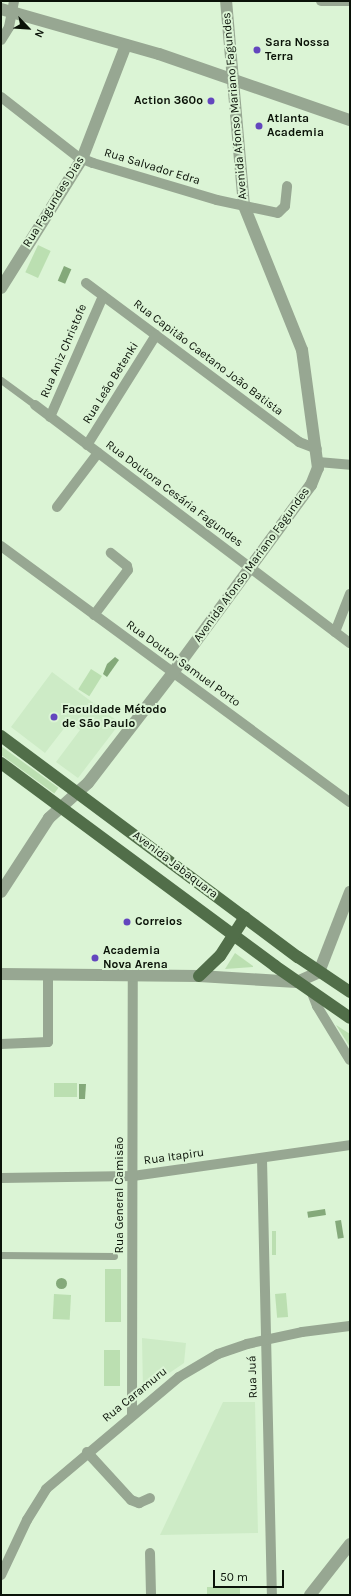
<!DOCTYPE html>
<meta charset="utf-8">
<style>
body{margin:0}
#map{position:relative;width:351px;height:1596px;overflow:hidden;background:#dbf4d5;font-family:Karla,sans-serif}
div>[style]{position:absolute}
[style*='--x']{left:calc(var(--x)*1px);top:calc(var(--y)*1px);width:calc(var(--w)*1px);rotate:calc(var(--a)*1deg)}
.built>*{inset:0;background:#cdebc6}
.green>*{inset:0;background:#bbdfb1;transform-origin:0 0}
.water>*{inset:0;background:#84a97a;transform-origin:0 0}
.round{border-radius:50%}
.pedestrian>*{height:7px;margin:-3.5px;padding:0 3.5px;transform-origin:3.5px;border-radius:3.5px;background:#97a792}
.minor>*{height:10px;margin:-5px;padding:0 5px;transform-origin:5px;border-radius:5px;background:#97a792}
.tertiary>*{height:12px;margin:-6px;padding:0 6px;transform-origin:6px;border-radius:6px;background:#97a792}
.primary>*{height:12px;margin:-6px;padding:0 6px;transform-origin:6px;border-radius:6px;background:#516e49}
.dots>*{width:11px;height:11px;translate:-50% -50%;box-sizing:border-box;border:2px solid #dbf4d5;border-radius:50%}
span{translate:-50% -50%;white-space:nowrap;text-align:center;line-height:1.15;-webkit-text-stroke:4px #dbf4d5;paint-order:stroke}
.poi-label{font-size:12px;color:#0a1208;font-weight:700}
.left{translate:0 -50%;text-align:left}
.right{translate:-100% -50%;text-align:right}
.street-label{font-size:12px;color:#0a1208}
.frame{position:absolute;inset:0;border:2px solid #0a1208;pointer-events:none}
.north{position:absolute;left:8px;top:8px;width:40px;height:40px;-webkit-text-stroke:3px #dbf4d5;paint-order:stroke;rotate:115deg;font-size:11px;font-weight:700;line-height:16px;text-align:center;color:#0a1208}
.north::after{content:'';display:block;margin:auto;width:14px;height:18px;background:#0a1208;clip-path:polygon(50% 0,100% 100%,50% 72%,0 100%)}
.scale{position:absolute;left:213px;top:1570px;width:71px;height:18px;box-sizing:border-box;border:2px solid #0a1208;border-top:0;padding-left:5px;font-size:12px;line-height:14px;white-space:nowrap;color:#0a1208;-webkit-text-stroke:3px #dbf4d5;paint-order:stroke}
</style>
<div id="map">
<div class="built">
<i style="clip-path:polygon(52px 672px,120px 723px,78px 778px,56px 762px,80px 730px,69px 722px,45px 753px,11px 727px)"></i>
<i style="clip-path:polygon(142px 1338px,186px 1343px,184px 1363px,143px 1391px)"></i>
<i style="clip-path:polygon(223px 1402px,255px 1402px,258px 1533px,160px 1535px)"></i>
</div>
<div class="green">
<i style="left:38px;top:245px;width:14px;height:30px;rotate:25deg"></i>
<i style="left:91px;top:669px;width:13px;height:24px;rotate:32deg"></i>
<i style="left:1px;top:746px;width:71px;height:7px;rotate:36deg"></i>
<i style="clip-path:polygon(235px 953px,253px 966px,253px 967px,225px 969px)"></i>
<i style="clip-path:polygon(336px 1025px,350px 1034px,350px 1047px)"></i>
<i style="left:54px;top:1083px;width:23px;height:14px"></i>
<i style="left:276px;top:1231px;width:24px;height:4px;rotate:90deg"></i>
<i style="left:105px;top:1269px;width:16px;height:53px"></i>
<i style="left:286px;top:1293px;width:24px;height:11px;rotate:85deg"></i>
<i style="left:54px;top:1294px;width:17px;height:25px;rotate:3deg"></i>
<i style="left:104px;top:1350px;width:16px;height:36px"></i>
<i style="left:240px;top:1587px;width:8px;height:33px;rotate:90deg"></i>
</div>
<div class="water">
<i style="left:64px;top:266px;width:8px;height:16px;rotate:23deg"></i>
<i style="clip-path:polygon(115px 657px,119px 660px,107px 677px,103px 674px,107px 664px)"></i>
<i style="clip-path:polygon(79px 1084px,86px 1084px,85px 1099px,79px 1099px)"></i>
<i style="left:325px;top:1209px;width:6px;height:18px;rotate:81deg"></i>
<i style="left:341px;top:1220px;width:18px;height:6px;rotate:81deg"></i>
<i class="round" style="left:55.5px;top:1277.5px;width:11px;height:11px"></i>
</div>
<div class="pedestrian">
<i style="--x:1;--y:380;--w:42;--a:36.3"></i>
<i style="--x:1;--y:1255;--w:113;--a:0.5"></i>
</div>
<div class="minor">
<i style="--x:321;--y:1;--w:29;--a:0"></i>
<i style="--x:1;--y:40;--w:15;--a:-58"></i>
<i style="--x:9;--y:27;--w:26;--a:-79"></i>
<i style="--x:1;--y:97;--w:98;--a:37.9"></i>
<i style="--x:78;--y:157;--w:16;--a:22"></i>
<i style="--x:93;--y:163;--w:129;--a:16.6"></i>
<i style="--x:217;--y:200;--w:62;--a:12"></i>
<i style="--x:278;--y:213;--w:10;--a:-45"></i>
<i style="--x:285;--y:206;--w:20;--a:-84"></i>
<i style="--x:86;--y:283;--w:266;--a:36.7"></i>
<i style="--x:299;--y:442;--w:19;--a:21"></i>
<i style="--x:35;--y:405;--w:395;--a:37.1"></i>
<i style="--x:50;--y:417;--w:132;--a:-66.3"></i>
<i style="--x:87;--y:445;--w:130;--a:-57.9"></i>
<i style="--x:318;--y:462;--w:32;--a:5"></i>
<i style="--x:57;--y:507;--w:68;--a:-52.8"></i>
<i style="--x:1;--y:546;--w:433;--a:36.3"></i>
<i style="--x:94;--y:615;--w:56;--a:-52.9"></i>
<i style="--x:128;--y:570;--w:4;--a:-104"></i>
<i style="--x:127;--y:566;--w:21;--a:-141"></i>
<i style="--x:335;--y:632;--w:41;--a:-68.5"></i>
<i style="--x:312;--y:993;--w:14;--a:69"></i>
<i style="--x:317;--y:1006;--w:63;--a:58.6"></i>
<i style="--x:1;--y:1044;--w:47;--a:-2.4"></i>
<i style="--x:48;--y:1042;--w:67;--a:-90"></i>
<i style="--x:262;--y:1159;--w:436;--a:88.7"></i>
<i style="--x:1;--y:1178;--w:132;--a:-0.9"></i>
<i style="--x:133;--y:1176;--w:219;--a:-8.1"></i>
<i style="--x:132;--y:1415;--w:439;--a:-89.9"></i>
<i style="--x:87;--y:1452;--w:65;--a:47.5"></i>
<i style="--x:131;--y:1500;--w:9;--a:21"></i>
<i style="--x:139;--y:1503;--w:12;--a:-24"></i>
<i style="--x:150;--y:1553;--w:42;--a:88.6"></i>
<i style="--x:1;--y:1575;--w:61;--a:-64.7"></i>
<i style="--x:27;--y:1520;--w:36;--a:-58"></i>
<i style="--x:46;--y:1489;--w:174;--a:-40.1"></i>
<i style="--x:179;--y:1377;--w:45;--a:-30.5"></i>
<i style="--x:218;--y:1354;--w:31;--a:-19"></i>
<i style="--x:247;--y:1344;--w:56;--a:-12.3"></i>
<i style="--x:302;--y:1332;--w:48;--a:-7.1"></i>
</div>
<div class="tertiary">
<i style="--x:1;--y:9;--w:164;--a:15.9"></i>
<i style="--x:159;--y:54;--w:202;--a:19.1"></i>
<i style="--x:1;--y:288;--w:152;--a:-57.9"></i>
<i style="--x:82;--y:159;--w:122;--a:-68.9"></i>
<i style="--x:1;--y:892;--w:88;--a:-57"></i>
<i style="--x:49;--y:818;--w:52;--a:-41.9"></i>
<i style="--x:88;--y:783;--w:138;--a:-52.4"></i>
<i style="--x:172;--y:674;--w:235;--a:-53.7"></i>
<i style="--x:311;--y:485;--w:18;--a:-68"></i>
<i style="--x:318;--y:468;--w:119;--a:-97.7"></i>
<i style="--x:302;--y:350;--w:155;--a:-111.9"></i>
<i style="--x:244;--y:206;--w:206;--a:-95"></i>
<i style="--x:1;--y:974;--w:198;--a:0.6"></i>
<i style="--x:199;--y:976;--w:98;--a:3.5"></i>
<i style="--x:297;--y:982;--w:24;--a:-24"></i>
<i style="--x:319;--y:972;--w:86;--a:-68.8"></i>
<i style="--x:310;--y:1595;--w:65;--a:-51.9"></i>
</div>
<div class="primary">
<i style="--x:1;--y:736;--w:370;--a:36.7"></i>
<i style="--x:298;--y:957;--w:63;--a:33.9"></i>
<i style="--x:1;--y:763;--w:341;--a:36.5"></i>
<i style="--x:275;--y:966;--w:91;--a:34.7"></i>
<i style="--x:199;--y:976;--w:29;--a:-44"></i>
<i style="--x:220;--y:956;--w:46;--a:-57.3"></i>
</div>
<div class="dots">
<i style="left:257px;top:50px;background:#6346be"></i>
<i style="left:211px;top:101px;background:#6346be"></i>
<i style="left:259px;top:126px;background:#6346be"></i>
<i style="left:54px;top:717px;background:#6346be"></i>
<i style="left:127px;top:922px;background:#6346be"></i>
<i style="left:95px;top:958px;background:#6346be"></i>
</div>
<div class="poi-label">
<span class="left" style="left:265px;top:50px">Sara Nossa<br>Terra</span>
<span class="right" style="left:203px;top:101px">Action 360º</span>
<span class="left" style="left:267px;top:126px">Atlanta<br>Academia</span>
<span class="left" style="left:62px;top:717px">Faculdade Método<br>de São Paulo</span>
<span class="left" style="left:135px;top:922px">Correios</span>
<span class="left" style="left:103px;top:958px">Academia<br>Nova Arena</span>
</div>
<div class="street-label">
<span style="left:235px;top:106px;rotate:-95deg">Avenida Afonso Mariano Fagundes</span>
<span style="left:152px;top:167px;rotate:17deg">Rua Salvador Edra</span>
<span style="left:54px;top:202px;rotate:-58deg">Rua Fagundes Dias</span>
<span style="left:64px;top:351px;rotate:-67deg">Rua Aniz Christofe</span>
<span style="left:208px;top:358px;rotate:37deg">Rua Capitão Caetano João Batista</span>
<span style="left:111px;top:383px;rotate:-58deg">Rua Leão Betenki</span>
<span style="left:174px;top:494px;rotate:37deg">Rua Doutora Cesária Fagundes</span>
<span style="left:252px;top:565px;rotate:-54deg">Avenida Afonso Mariano Fagundes</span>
<span style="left:183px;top:664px;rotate:36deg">Rua Doutor Samuel Porto</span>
<span style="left:175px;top:865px;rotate:37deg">Avenida Jabaquara</span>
<span style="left:174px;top:1157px;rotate:-8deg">Rua Itapiru</span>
<span style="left:120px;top:1195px;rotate:-90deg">Rua General Camisão</span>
<span style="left:253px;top:1377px;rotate:-92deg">Rua Juá</span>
<span style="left:135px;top:1395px;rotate:-39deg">Rua Caramuru</span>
</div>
<div class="frame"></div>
<div class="north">N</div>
<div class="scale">50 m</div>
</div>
